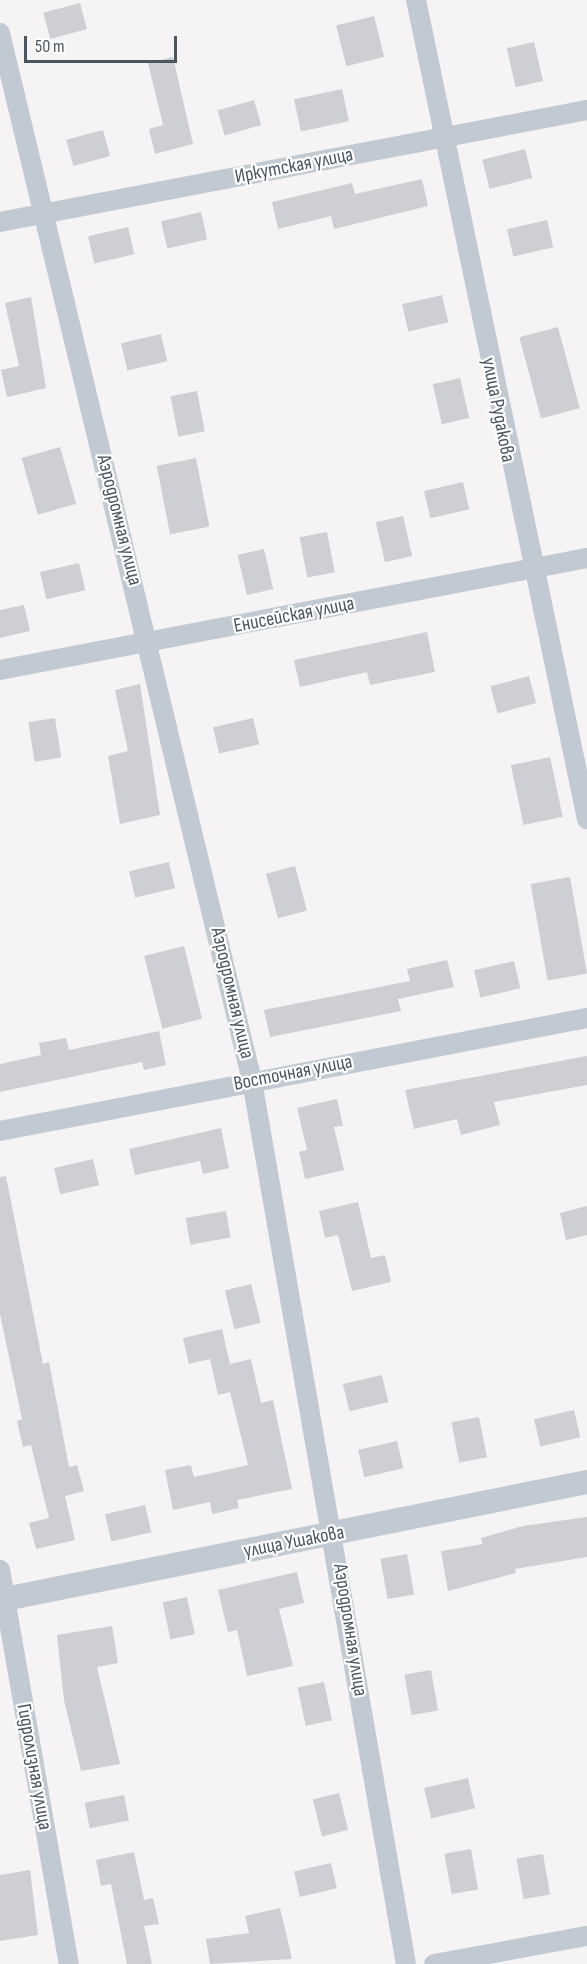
<!DOCTYPE html>
<meta charset="utf-8">
<style>
body{margin:0}
#map{position:relative;width:587px;height:1964px;overflow:hidden;background:#f5f3f3;font-family:"Sofia Sans Condensed",sans-serif}
div>[style]{position:absolute}
[style*='--x']{left:calc(var(--x)*1px);top:calc(var(--y)*1px);width:calc(var(--w)*1px);rotate:calc(var(--a)*1deg)}
.building>*{inset:0;background:#cdcfd5;transform-origin:0 0}
.minor>*{height:20px;margin:-10px;padding:0 10px;transform-origin:10px;border-radius:10px;background:#c1cad2}
.tertiary>*{height:24px;margin:-12px;padding:0 12px;transform-origin:12px;border-radius:12px;background:#c1cad2}
span{translate:-50% -50%;white-space:nowrap;text-align:center;line-height:1.15;-webkit-text-stroke:4.5px #fff;paint-order:stroke}
.street-label{font-size:20px;color:#4a5661}
.scale{position:absolute;left:24px;top:36px;width:153px;height:27px;box-sizing:border-box;border:3px solid #4a5661;border-top:0;padding-left:8px;font-size:18px;line-height:21px;white-space:nowrap;color:#4a5661;-webkit-text-stroke:4px #fff;paint-order:stroke}
</style>
<div id="map">
<div class="building">
<i style="left:80px;top:3px;width:27px;height:38px;rotate:75deg"></i>
<i style="left:374px;top:16px;width:42px;height:39px;rotate:76deg"></i>
<i style="left:534px;top:42px;width:40px;height:28px;rotate:77deg"></i>
<i style="clip-path:polygon(173px 57px,193px 144px,155px 154px,149px 129px,163px 125px,148px 63px)"></i>
<i style="left:342px;top:89px;width:33px;height:49px;rotate:78deg"></i>
<i style="left:254px;top:100px;width:26px;height:38px;rotate:74deg"></i>
<i style="left:103px;top:130px;width:27px;height:38px;rotate:75deg"></i>
<i style="left:525px;top:149px;width:30px;height:44px;rotate:76deg"></i>
<i style="clip-path:polygon(422px 179px,428px 206px,334px 229px,331px 216px,278px 229px,272px 202px,352px 183px,355px 194px)"></i>
<i style="left:201px;top:212px;width:28px;height:41px;rotate:77deg"></i>
<i style="left:547px;top:220px;width:28px;height:41px;rotate:77deg"></i>
<i style="left:128px;top:227px;width:28px;height:41px;rotate:77deg"></i>
<i style="left:442px;top:295px;width:28px;height:41px;rotate:77deg"></i>
<i style="clip-path:polygon(31px 297px,46px 388px,7px 397px,1px 370px,19px 366px,5px 303px)"></i>
<i style="left:558px;top:327px;width:84px;height:40px;rotate:75deg"></i>
<i style="left:161px;top:334px;width:28px;height:41px;rotate:77deg"></i>
<i style="left:460px;top:378px;width:41px;height:28px;rotate:77deg"></i>
<i style="left:197px;top:391px;width:41px;height:27px;rotate:79deg"></i>
<i style="left:60px;top:447px;width:59px;height:40px;rotate:74deg"></i>
<i style="left:196px;top:458px;width:70px;height:40px;rotate:79deg"></i>
<i style="left:463px;top:482px;width:28px;height:40px;rotate:77deg"></i>
<i style="left:403px;top:516px;width:41px;height:28px;rotate:77deg"></i>
<i style="left:327px;top:532px;width:41px;height:28px;rotate:79deg"></i>
<i style="left:264px;top:549px;width:41px;height:27px;rotate:77deg"></i>
<i style="left:79px;top:563px;width:28px;height:40px;rotate:77deg"></i>
<i style="clip-path:polygon(24px 605px,30px 631px,0 638px,0 610px)"></i>
<i style="clip-path:polygon(427px 632px,435px 672px,370px 685px,367px 672px,300px 687px,294px 660px)"></i>
<i style="left:529px;top:676px;width:28px;height:40px;rotate:75deg"></i>
<i style="clip-path:polygon(140px 684px,160px 815px,120px 824px,108px 756px,128px 751px,115px 690px)"></i>
<i style="left:55px;top:718px;width:40px;height:27px;rotate:81deg"></i>
<i style="left:253px;top:718px;width:27px;height:41px;rotate:77deg"></i>
<i style="left:550px;top:757px;width:61px;height:40px;rotate:78deg"></i>
<i style="left:169px;top:862px;width:27px;height:41px;rotate:77deg"></i>
<i style="left:295px;top:866px;width:46px;height:30px;rotate:75deg"></i>
<i style="left:570px;top:877px;width:98px;height:40px;rotate:80deg"></i>
<i style="left:184px;top:946px;width:75px;height:41px;rotate:76deg"></i>
<i style="clip-path:polygon(447px 960px,454px 987px,398px 999px,401px 1011px,270px 1037px,264px 1010px,410px 981px,407px 969px)"></i>
<i style="left:514px;top:961px;width:28px;height:41px;rotate:77deg"></i>
<i style="clip-path:polygon(159px 1031px,166px 1065px,144px 1070px,142px 1062px,0 1092px,0 1064px,41px 1055px,39px 1043px,66px 1038px,69px 1050px)"></i>
<i style="clip-path:polygon(587px 1056px,587px 1085px,494px 1102px,500px 1125px,461px 1135px,457px 1119px,414px 1129px,405px 1090px)"></i>
<i style="clip-path:polygon(337px 1099px,343px 1126px,334px 1127px,344px 1170px,305px 1179px,299px 1152px,307px 1150px,297px 1108px)"></i>
<i style="clip-path:polygon(221px 1128px,229px 1168px,203px 1174px,200px 1161px,135px 1175px,129px 1149px)"></i>
<i style="left:93px;top:1159px;width:27px;height:40px;rotate:77deg"></i>
<i style="clip-path:polygon(6px 1176px,43px 1364px,49px 1362px,69px 1467px,77px 1465px,84px 1491px,65px 1496px,75px 1540px,36px 1549px,29px 1523px,49px 1518px,31px 1445px,23px 1447px,17px 1421px,22px 1419px,0 1314px,0 1177px)"></i>
<i style="clip-path:polygon(358px 1202px,371px 1258px,385px 1255px,391px 1282px,352px 1291px,338px 1235px,325px 1238px,319px 1211px)"></i>
<i style="clip-path:polygon(587px 1206px,587px 1235px,566px 1240px,560px 1213px)"></i>
<i style="left:226px;top:1211px;width:27px;height:41px;rotate:80deg"></i>
<i style="left:251px;top:1284px;width:40px;height:27px;rotate:76deg"></i>
<i style="clip-path:polygon(222px 1329px,230px 1364px,251px 1359px,261px 1403px,273px 1400px,292px 1489px,237px 1500px,239px 1508px,212px 1514px,210px 1502px,173px 1510px,165px 1470px,191px 1465px,194px 1477px,248px 1465px,230px 1392px,218px 1395px,210px 1359px,189px 1364px,183px 1338px)"></i>
<i style="left:382px;top:1375px;width:28px;height:40px;rotate:77deg"></i>
<i style="left:574px;top:1410px;width:28px;height:41px;rotate:77deg"></i>
<i style="left:479px;top:1417px;width:41px;height:28px;rotate:79deg"></i>
<i style="left:397px;top:1441px;width:28px;height:40px;rotate:77deg"></i>
<i style="left:145px;top:1505px;width:28px;height:41px;rotate:77deg"></i>
<i style="clip-path:polygon(587px 1517px,587px 1557px,515px 1569px,516px 1573px,448px 1591px,441px 1551px,483px 1544px,481px 1538px,523px 1526px)"></i>
<i style="left:407px;top:1554px;width:41px;height:27px;rotate:80deg"></i>
<i style="clip-path:polygon(297px 1572px,304px 1603px,279px 1609px,293px 1666px,247px 1676px,237px 1630px,228px 1632px,218px 1590px)"></i>
<i style="left:187px;top:1597px;width:38px;height:25px;rotate:78deg"></i>
<i style="clip-path:polygon(112px 1626px,118px 1663px,97px 1667px,120px 1764px,81px 1771px,64px 1700px,57px 1635px)"></i>
<i style="left:431px;top:1670px;width:41px;height:27px;rotate:80deg"></i>
<i style="left:324px;top:1682px;width:39px;height:27px;rotate:78deg"></i>
<i style="left:468px;top:1778px;width:31px;height:45px;rotate:77deg"></i>
<i style="left:339px;top:1793px;width:38px;height:27px;rotate:76deg"></i>
<i style="left:124px;top:1795px;width:26px;height:40px;rotate:79deg"></i>
<i style="left:471px;top:1849px;width:41px;height:27px;rotate:80deg"></i>
<i style="clip-path:polygon(134px 1852px,144px 1900px,153px 1898px,159px 1924px,144px 1926px,152px 1964px,127px 1964px,111px 1884px,101px 1886px,96px 1860px)"></i>
<i style="left:543px;top:1854px;width:41px;height:27px;rotate:80deg"></i>
<i style="left:331px;top:1863px;width:26px;height:38px;rotate:77deg"></i>
<i style="clip-path:polygon(30px 1870px,38px 1935px,0 1941px,0 1875px)"></i>
<i style="clip-path:polygon(280px 1908px,292px 1959px,210px 1964px,206px 1939px,249px 1933px,245px 1916px)"></i>
</div>
<div class="minor">
<i style="--x:416;--y:0;--w:837;--a:78.21"></i>
<i style="--x:0;--y:33;--w:1078;--a:76.48"></i>
<i style="--x:252;--y:1081;--w:896;--a:80.11"></i>
<i style="--x:0;--y:222;--w:598;--a:-10.8"></i>
<i style="--x:0;--y:670;--w:598;--a:-10.8"></i>
<i style="--x:0;--y:1131;--w:598;--a:-10.9"></i>
<i style="--x:0;--y:1570;--w:400;--a:80.1"></i>
<i style="--x:434;--y:1964;--w:156;--a:-10.4"></i>
</div>
<div class="tertiary">
<i style="--x:0;--y:1600;--w:599;--a:-11.37"></i>
</div>
<div class="street-label">
<span style="left:294px;top:166px;rotate:-11deg">Иркутская улица</span>
<span style="left:498px;top:410px;rotate:79deg">улица Рудакова</span>
<span style="left:119px;top:520px;rotate:76deg">Аэродромная улица</span>
<span style="left:294px;top:615px;rotate:-11deg">Енисейская улица</span>
<span style="left:232px;top:993px;rotate:77deg">Аэродромная улица</span>
<span style="left:293px;top:1073px;rotate:-11deg">Восточная улица</span>
<span style="left:294px;top:1542px;rotate:-11deg">улица Ушакова</span>
<span style="left:350px;top:1630px;rotate:81deg">Аэродромная улица</span>
<span style="left:34px;top:1767px;rotate:80deg">Гидролизная улица</span>
</div>
<div class="scale">50 m</div>
</div>
